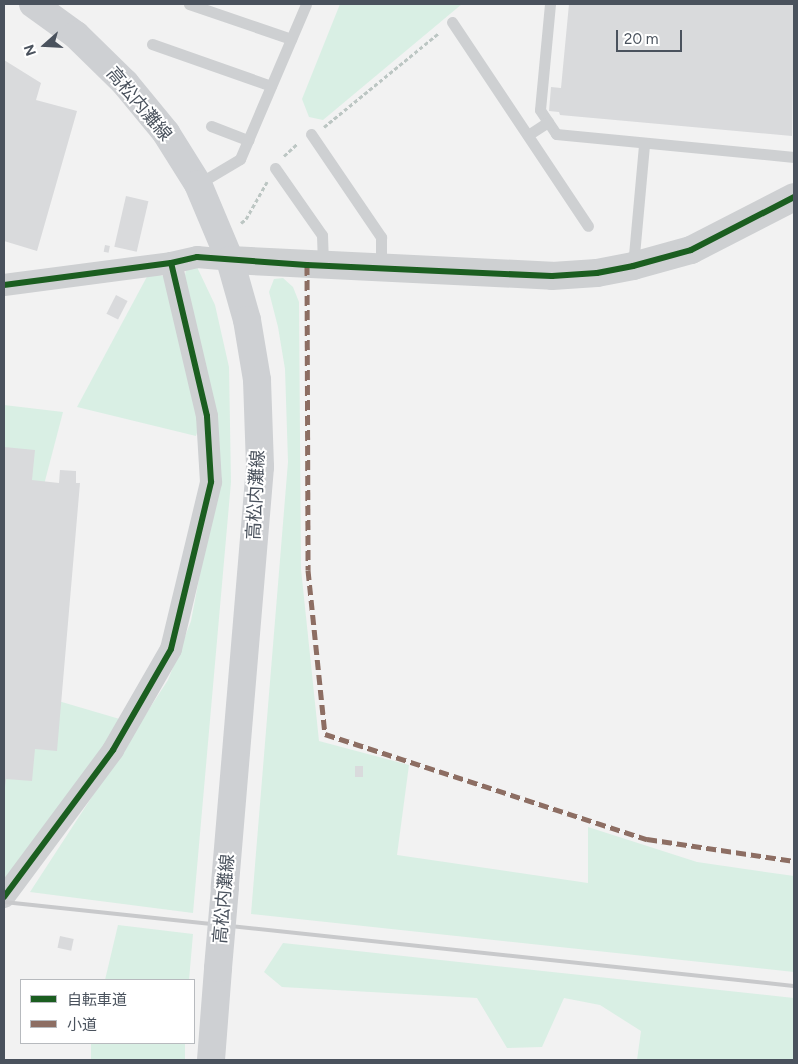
<!DOCTYPE html>
<meta charset="utf-8">
<style>
body{margin:0}
#map{position:relative;width:798px;height:1064px;overflow:hidden;background:#f2f2f2;font-family:Figtree,"Noto Sans JP",sans-serif}
div>[style]{position:absolute}
[style*='--x']{left:calc(var(--x)*1px);top:calc(var(--y)*1px);width:calc(var(--w)*1px);rotate:calc(var(--a)*1deg)}
.green>*{inset:0;background:#d9efe4;transform-origin:0 0}
.building>*{inset:0;background:#d9dadc;transform-origin:0 0}
.path>*{height:3px;margin-top:-1.5px;transform-origin:0;background:repeating-linear-gradient(90deg,#bcc6c3 0 4px,transparent 0 6.5px)}
.service>*{height:11px;margin:-5.5px;padding:0 5.5px;transform-origin:5.5px;border-radius:5.5px;background:#ced0d2}
.minor>*{height:22px;margin:-11px;padding:0 11px;transform-origin:11px;border-radius:11px;background:#ced0d2}
.tertiary>*{height:28px;margin:-14px;padding:0 14px;transform-origin:14px;border-radius:14px;background:#ced0d2}
.secondary>*{height:28px;margin:-14px;padding:0 14px;transform-origin:14px;border-radius:14px;background:#ced0d3}
.rail>*{height:4px;margin:-2px;padding:0 2px;transform-origin:2px;border-radius:2px;background:#c8c9cb}
.secondary-bridge>*{height:28px;margin:-14px;padding:0 14px;transform-origin:14px;border-radius:14px;background:#ced0d3}
.quiet>*{height:5px;margin-top:-2.5px;transform-origin:0;background:repeating-linear-gradient(90deg,#8d6e63 0 10px,transparent 0 15px)}
.cycleway>*{height:6px;margin:-3px;padding:0 3px;transform-origin:3px;border-radius:3px;background:#1b5e20}
span{translate:-50% -50%;white-space:nowrap;text-align:center;line-height:1.15;-webkit-text-stroke:4px #fff;paint-order:stroke}
.street-label{font-size:18px;color:#4a525d}
.frame{position:absolute;inset:0;border:5px solid #4a525d;pointer-events:none}
.legend{position:absolute;left:20px;top:979px;width:175px;height:65px;box-sizing:border-box;background:#fff;border:1px solid #b7babe;margin:0;padding:6px 9px;list-style:none;font-size:15px;color:#4a525d}
.legend li{display:flex;align-items:center;gap:10px;height:25px}
.legend b{width:25px;border:1px solid #b7babe}
.north{position:absolute;left:20px;top:20px;width:50px;height:50px;-webkit-text-stroke:4px #fff;paint-order:stroke;rotate:251deg;font-size:14px;font-weight:700;line-height:20px;text-align:center;color:#4a525d}
.north::after{content:'';display:block;margin:auto;width:18px;height:22px;background:#4a525d;clip-path:polygon(50% 0,100% 100%,50% 72%,0 100%)}
.scale{position:absolute;left:616px;top:30px;width:66px;height:22px;box-sizing:border-box;border:2px solid #4a525d;border-top:0;padding-left:6px;font-size:15px;line-height:18px;white-space:nowrap;color:#4a525d;-webkit-text-stroke:4px #fff;paint-order:stroke}
</style>
<div id="map">
<div class="green">
<i style="clip-path:polygon(340px 4px,462px 4px,323px 120px,309px 117px,302px 99px)"></i>
<i style="clip-path:polygon(197px 267px,215px 305px,229px 367px,231px 482px,193px 913px,30px 892px,168px 680px,191px 621px,213px 505px,183px 288px,186px 269px)"></i>
<i style="clip-path:polygon(150px 271px,165px 277px,203px 413px,196px 436px,77px 407px)"></i>
<i style="clip-path:polygon(283px 278px,293px 287px,299px 302px,301px 569px,319px 741px,409px 765px,397px 855px,588px 883px,588px 827px,697px 862px,794px 876px,794px 972px,251px 914px,288px 462px,285px 369px,278px 327px,269px 292px,274px 279px)"></i>
<i style="clip-path:polygon(4px 405px,63px 412px,4px 638px)"></i>
<i style="clip-path:polygon(4px 685px,123px 720px,4px 882px)"></i>
<i style="clip-path:polygon(118px 925px,193px 934px,189px 980px,105px 980px)"></i>
<i style="clip-path:polygon(283px 943px,794px 998px,794px 1060px,637px 1060px,641px 1031px,600px 1005px,564px 998px,542px 1047px,507px 1048px,477px 998px,282px 987px,264px 972px)"></i>
<i style="left:91px;top:1043px;width:94px;height:17px"></i>
</div>
<div class="building">
<i style="clip-path:polygon(569px 4px,794px 4px,792px 136px,560px 115px,559px 112px,549px 111px,551px 87px,561px 88px)"></i>
<i style="clip-path:polygon(4px 60px,41px 83px,36px 100px,77px 111px,37px 251px,4px 241px)"></i>
<i style="left:126px;top:196px;width:23px;height:52px;rotate:13deg"></i>
<i style="left:105px;top:245px;width:5px;height:7px;rotate:11deg"></i>
<i style="left:116px;top:295px;width:13px;height:21px;rotate:27deg"></i>
<i style="clip-path:polygon(4px 447px,35px 450px,32px 480px,59px 483px,60px 470px,76px 471px,76px 483px,80px 483px,57px 751px,35px 749px,32px 781px,6px 779px,5px 787px)"></i>
<i style="left:355px;top:766px;width:8px;height:11px"></i>
<i style="left:60px;top:936px;width:14px;height:12px;rotate:12deg"></i>
</div>
<div class="path">
<i style="--x:324;--y:127;--w:149;--a:-39.3"></i>
<i style="--x:284;--y:156;--w:19;--a:-43"></i>
<i style="--x:241;--y:223;--w:6;--a:-39"></i>
<i style="--x:246;--y:219;--w:43;--a:-60.4"></i>
</div>
<div class="service">
<i style="--x:189;--y:4;--w:108;--a:18.9"></i>
<i style="--x:550;--y:4;--w:106;--a:95.4"></i>
<i style="--x:540;--y:110;--w:29;--a:56"></i>
<i style="--x:556;--y:134;--w:239;--a:5.5"></i>
<i style="--x:452;--y:22;--w:245;--a:56.3"></i>
<i style="--x:152;--y:44;--w:126;--a:19.4"></i>
<i style="--x:211;--y:126;--w:40;--a:21"></i>
<i style="--x:311;--y:134;--w:125;--a:55.8"></i>
<i style="--x:381;--y:237;--w:30;--a:90"></i>
<i style="--x:528;--y:135;--w:24;--a:-33"></i>
<i style="--x:275;--y:168;--w:82;--a:55"></i>
<i style="--x:322;--y:235;--w:30;--a:88"></i>
<i style="--x:198;--y:184;--w:49;--a:-30.8"></i>
<i style="--x:240;--y:159;--w:168;--a:-66.9"></i>
<i style="--x:633;--y:266;--w:122;--a:-84.8"></i>
</div>
<div class="minor">
<i style="--x:4;--y:285;--w:168;--a:-7.5"></i>
<i style="--x:171;--y:263;--w:27;--a:-13"></i>
<i style="--x:197;--y:257;--w:33;--a:5"></i>
<i style="--x:4;--y:897;--w:183;--a:-53.4"></i>
<i style="--x:113;--y:750;--w:116;--a:-60.1"></i>
<i style="--x:171;--y:649;--w:172;--a:-76.5"></i>
<i style="--x:211;--y:482;--w:66;--a:-93.5"></i>
<i style="--x:207;--y:416;--w:157;--a:-103.2"></i>
</div>
<div class="tertiary">
<i style="--x:230;--y:260;--w:322;--a:2.8"></i>
<i style="--x:552;--y:276;--w:45;--a:-3.8"></i>
<i style="--x:597;--y:273;--w:37;--a:-11"></i>
<i style="--x:633;--y:266;--w:60;--a:-15.4"></i>
<i style="--x:691;--y:250;--w:116;--a:-27.2"></i>
</div>
<div class="secondary">
<i style="--x:33;--y:4;--w:53;--a:35.8"></i>
<i style="--x:76;--y:35;--w:69;--a:44.4"></i>
<i style="--x:125;--y:83;--w:65;--a:50.6"></i>
<i style="--x:166;--y:133;--w:60;--a:57.9"></i>
<i style="--x:198;--y:184;--w:82;--a:67.2"></i>
<i style="--x:230;--y:260;--w:62;--a:74.2"></i>
<i style="--x:247;--y:320;--w:61;--a:80.5"></i>
<i style="--x:257;--y:380;--w:87;--a:88"></i>
<i style="--x:260;--y:467;--w:422;--a:94.8"></i>
<i style="--x:211;--y:1060;--w:92;--a:-85.6"></i>
</div>
<div class="rail">
<i style="--x:4;--y:902;--w:794;--a:6.07"></i>
</div>
<div class="secondary-bridge">
<i style="--x:218;--y:968;--w:80;--a:-85"></i>
</div>
<div class="quiet">
<i style="--x:307;--y:265;--w:305;--a:89.8"></i>
<i style="--x:308;--y:570;--w:165;--a:84.1"></i>
<i style="--x:325;--y:734;--w:339;--a:18.1"></i>
<i style="--x:647;--y:839;--w:149;--a:8.5"></i>
</div>
<div class="cycleway">
<i style="--x:4;--y:285;--w:168;--a:-7.5"></i>
<i style="--x:171;--y:263;--w:27;--a:-13"></i>
<i style="--x:197;--y:257;--w:110;--a:4.2"></i>
<i style="--x:307;--y:265;--w:245;--a:2.6"></i>
<i style="--x:552;--y:276;--w:45;--a:-3.8"></i>
<i style="--x:597;--y:273;--w:37;--a:-11"></i>
<i style="--x:633;--y:266;--w:60;--a:-15.4"></i>
<i style="--x:691;--y:250;--w:116;--a:-27.2"></i>
<i style="--x:4;--y:897;--w:183;--a:-53.4"></i>
<i style="--x:113;--y:750;--w:116;--a:-60.1"></i>
<i style="--x:171;--y:649;--w:172;--a:-76.5"></i>
<i style="--x:211;--y:482;--w:66;--a:-93.5"></i>
<i style="--x:207;--y:416;--w:157;--a:-103.2"></i>
</div>
<div class="street-label">
<span style="left:139px;top:104px;rotate:50deg">高松内灘線</span>
<span style="left:256px;top:495px;rotate:-87deg">高松内灘線</span>
<span style="left:224px;top:899px;rotate:-85deg">高松内灘線</span>
</div>
<div class="frame"></div>
<ul class="legend">
<li><b style="height:6px;background:#1b5e20"></b>自転車道</li>
<li><b style="height:6px;background:#8d6e63"></b>小道</li>
</ul>
<div class="north">N</div>
<div class="scale">20 m</div>
</div>
